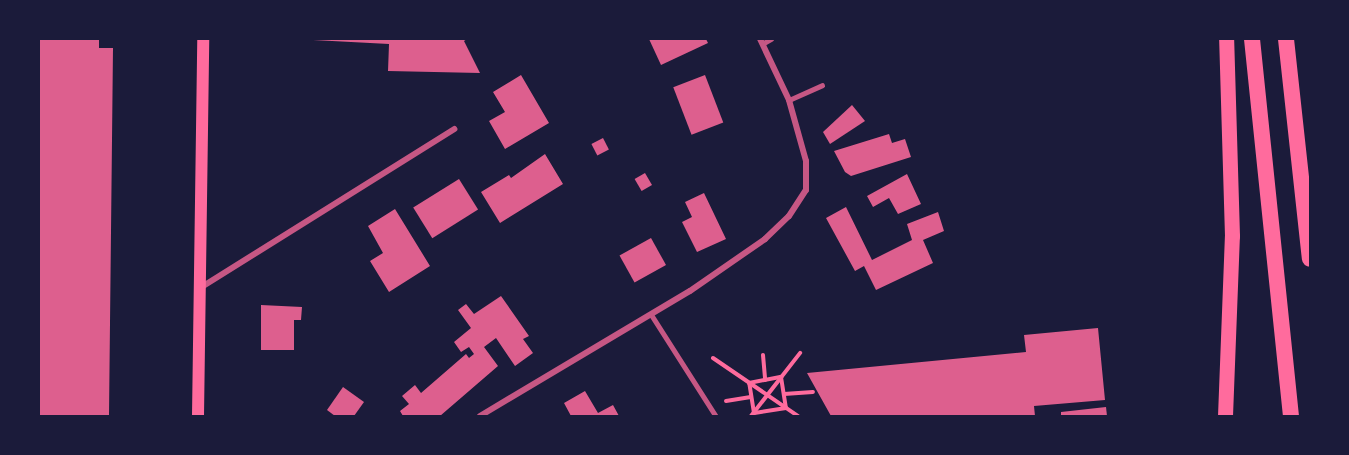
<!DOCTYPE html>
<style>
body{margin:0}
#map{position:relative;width:1349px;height:455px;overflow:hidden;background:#1b1b3a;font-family:Roboto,sans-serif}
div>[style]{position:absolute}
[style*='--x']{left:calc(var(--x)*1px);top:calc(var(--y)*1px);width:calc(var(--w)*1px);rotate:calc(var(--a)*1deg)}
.building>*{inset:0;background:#dd5f8e;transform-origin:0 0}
.path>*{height:4px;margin:-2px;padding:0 2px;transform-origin:2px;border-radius:2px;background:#ff6b9d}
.service>*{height:4.5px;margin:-2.25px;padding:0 2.25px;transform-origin:2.25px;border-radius:2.25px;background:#c65784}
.minor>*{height:6px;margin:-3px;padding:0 3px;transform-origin:3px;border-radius:3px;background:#c65784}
.secondary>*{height:12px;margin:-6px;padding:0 6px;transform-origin:6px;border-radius:6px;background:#ff6b9d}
.primary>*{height:15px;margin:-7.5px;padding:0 7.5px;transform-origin:7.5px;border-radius:7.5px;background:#ff6b9d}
.trunk>*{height:16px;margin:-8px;padding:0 8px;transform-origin:8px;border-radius:8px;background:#ff6b9d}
span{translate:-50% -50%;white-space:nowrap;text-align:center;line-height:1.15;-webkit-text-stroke:4.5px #1b1b3a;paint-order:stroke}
.frame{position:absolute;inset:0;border:40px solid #1b1b3a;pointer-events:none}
</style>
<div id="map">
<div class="building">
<i style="clip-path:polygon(39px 39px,99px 39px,99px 48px,113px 48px,109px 416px,39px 416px)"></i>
<i style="clip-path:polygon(294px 39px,467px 39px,464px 41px,480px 73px,388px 71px,389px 44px)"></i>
<i style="clip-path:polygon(649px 39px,706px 39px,708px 43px,661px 65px)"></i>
<i style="clip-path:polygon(521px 75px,549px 123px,505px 149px,489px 121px,505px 112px,493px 92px)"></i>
<i style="left:705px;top:75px;width:51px;height:34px;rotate:69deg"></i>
<i style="clip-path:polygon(852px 105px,865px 121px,830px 144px,823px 132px)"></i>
<i style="clip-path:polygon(889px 134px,892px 143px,905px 139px,911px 157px,851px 176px,845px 172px,834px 151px)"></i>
<i style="left:603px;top:138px;width:13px;height:13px;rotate:63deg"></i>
<i style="clip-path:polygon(545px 154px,563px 184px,500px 223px,481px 192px,509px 175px,511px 178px)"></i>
<i style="left:645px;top:173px;width:14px;height:12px;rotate:60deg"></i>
<i style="clip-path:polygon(907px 174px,921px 204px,898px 214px,889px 198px,873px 207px,867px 196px)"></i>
<i style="left:459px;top:179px;width:36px;height:54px;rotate:58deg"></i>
<i style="clip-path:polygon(704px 193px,726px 239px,697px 252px,682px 222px,692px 217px,685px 202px)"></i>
<i style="clip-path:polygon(846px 207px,872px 260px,912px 240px,907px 224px,938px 212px,944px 231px,923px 240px,933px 263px,876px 290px,864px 266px,855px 271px,826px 218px)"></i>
<i style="clip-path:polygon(395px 209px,430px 266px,389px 292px,370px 261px,383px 253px,368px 226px)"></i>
<i style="left:651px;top:238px;width:31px;height:36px;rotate:61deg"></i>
<i style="clip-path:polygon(501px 296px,529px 336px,523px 339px,533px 353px,515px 366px,496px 338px,484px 347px,498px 366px,440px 416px,403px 416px,400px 411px,409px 404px,402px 396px,415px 385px,421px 393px,466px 354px,469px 358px,474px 354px,469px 347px,461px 352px,454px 342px,471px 328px,458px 310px,466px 304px,474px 314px)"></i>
<i style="clip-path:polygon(261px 305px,302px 307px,301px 320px,294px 320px,294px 350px,261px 350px)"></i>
<i style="clip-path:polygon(1098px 328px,1105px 400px,1034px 406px,1035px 416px,831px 416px,807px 373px,1026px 352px,1024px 335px)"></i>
<i style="clip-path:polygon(343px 387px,364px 402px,354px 416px,335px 416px,327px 410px)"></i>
<i style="clip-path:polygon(585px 391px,598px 413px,613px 405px,619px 416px,571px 416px,564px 403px)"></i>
<i style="clip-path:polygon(1106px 407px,1107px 416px,1061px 416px,1061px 412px)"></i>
</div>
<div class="path">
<i style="--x:763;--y:355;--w:25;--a:85"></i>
<i style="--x:713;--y:358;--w:103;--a:34.3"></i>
<i style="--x:781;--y:377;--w:31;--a:81"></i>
<i style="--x:786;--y:408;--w:32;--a:171"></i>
<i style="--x:754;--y:413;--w:30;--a:-99"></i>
<i style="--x:749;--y:383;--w:33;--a:-11"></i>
<i style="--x:784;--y:394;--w:29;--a:-4"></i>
<i style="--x:726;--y:401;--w:25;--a:-9"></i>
<i style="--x:751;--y:416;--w:80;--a:-52.1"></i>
</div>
<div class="service">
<i style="--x:762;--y:44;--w:10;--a:-29"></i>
<i style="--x:789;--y:100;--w:36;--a:-24"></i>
<i style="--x:651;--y:314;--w:121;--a:57.5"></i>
</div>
<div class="minor">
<i style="--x:200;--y:288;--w:300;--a:-32"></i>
<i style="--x:480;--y:416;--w:244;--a:-30.8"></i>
<i style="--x:690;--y:291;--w:91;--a:-34.7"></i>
<i style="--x:765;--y:239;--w:33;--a:-44"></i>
<i style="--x:789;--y:216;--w:31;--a:-57"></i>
<i style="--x:806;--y:190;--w:29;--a:-90"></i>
<i style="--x:806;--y:161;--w:63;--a:-105.6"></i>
<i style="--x:789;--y:100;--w:68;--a:-115.4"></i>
</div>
<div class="secondary">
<i style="--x:198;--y:416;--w:377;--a:-89.2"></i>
</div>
<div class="primary">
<i style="--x:1225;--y:416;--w:180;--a:-87.8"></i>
<i style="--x:1232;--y:236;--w:197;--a:-91.7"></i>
</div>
<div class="trunk">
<i style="--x:1252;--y:39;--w:379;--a:84.1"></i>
<i style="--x:1286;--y:39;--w:221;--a:83.8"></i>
</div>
<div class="frame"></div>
</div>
